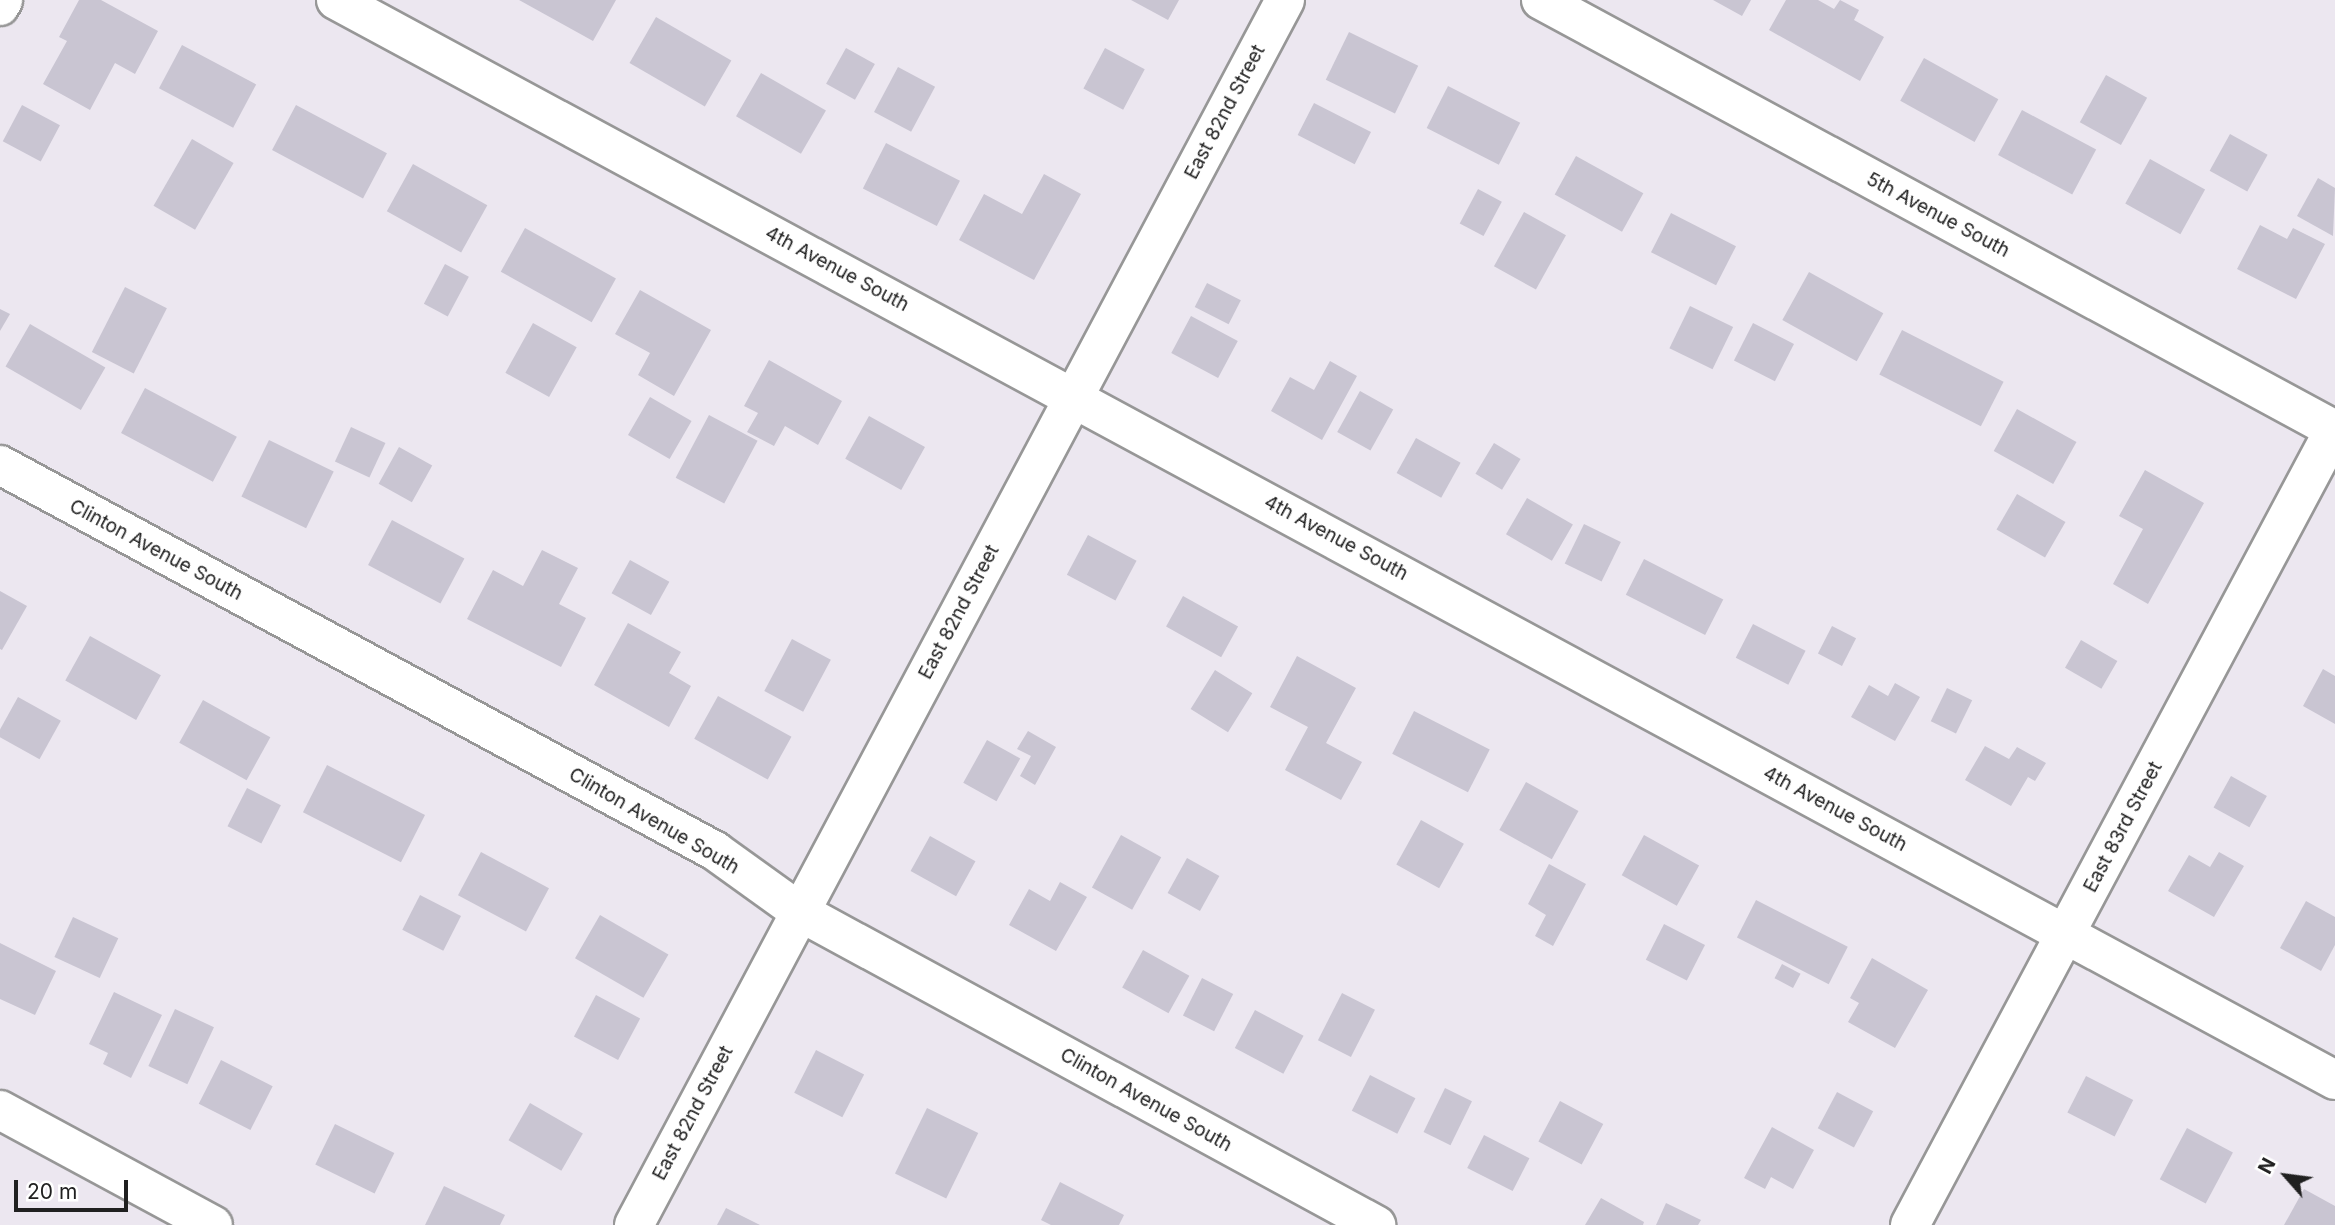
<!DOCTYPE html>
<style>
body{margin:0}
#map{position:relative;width:2335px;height:1225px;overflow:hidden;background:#ece7f0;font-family:Inter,sans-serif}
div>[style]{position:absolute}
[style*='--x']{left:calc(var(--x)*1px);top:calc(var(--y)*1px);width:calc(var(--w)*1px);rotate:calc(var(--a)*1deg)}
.building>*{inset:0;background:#c9c5d2;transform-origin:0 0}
.roads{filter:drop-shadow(2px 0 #979797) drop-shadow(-2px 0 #979797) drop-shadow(0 2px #979797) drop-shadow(0 -2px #979797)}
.minor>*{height:38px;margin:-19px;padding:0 19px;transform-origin:19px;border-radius:19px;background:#fff}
span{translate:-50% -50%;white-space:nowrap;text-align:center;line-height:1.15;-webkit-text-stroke:5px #fff;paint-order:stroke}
.street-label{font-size:19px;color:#202020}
.north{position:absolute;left:2251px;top:1141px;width:70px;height:70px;-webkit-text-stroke:5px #fff;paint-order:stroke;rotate:298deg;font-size:19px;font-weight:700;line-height:28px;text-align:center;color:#202020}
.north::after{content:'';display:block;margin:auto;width:24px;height:32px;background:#202020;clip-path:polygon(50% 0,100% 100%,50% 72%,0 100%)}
.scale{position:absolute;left:14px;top:1180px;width:114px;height:32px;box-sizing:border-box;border:4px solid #202020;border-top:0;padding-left:9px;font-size:21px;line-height:24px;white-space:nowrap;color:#202020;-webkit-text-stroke:5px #fff;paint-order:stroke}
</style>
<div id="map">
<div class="building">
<i style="clip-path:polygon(79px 0,101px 0,158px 31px,135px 74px,115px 63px,90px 110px,43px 84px,67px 41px,59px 37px)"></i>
<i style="clip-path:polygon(519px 0,616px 0,593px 41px)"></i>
<i style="clip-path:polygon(1131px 0,1179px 0,1168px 20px)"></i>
<i style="clip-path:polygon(1713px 0,1751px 0,1742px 16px)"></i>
<i style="clip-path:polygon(1786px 0,1818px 0,1834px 9px,1840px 0,1859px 10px,1854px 20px,1884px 37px,1860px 81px,1769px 30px)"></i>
<i style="left:656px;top:17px;width:87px;height:53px;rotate:30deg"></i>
<i style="left:1349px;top:32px;width:77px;height:53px;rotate:26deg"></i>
<i style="left:182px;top:45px;width:84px;height:49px;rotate:28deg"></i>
<i style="left:846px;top:48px;width:33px;height:41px;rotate:29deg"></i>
<i style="left:1105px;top:48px;width:45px;height:46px;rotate:28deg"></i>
<i style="left:1924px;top:58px;width:85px;height:49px;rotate:29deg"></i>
<i style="left:898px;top:67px;width:42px;height:51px;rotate:28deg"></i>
<i style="left:761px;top:73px;width:75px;height:50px;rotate:30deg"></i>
<i style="left:2106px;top:75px;width:47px;height:54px;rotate:29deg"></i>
<i style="left:1448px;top:86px;width:81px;height:47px;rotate:27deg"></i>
<i style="left:1314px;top:103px;width:64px;height:36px;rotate:27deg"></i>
<i style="left:22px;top:105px;width:43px;height:41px;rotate:28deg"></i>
<i style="left:296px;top:105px;width:103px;height:51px;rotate:28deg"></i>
<i style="left:2022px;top:110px;width:84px;height:51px;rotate:28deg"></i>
<i style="left:2230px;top:134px;width:43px;height:42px;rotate:29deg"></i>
<i style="left:192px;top:139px;width:48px;height:77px;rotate:30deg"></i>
<i style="left:886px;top:143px;width:83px;height:51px;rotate:27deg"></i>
<i style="left:1576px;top:156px;width:77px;height:44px;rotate:29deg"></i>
<i style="left:2150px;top:159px;width:63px;height:51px;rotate:29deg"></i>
<i style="left:413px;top:164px;width:85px;height:54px;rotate:29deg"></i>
<i style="clip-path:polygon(1044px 174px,1081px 194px,1034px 280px,959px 240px,984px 194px,1022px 214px)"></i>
<i style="clip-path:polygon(2318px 178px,2335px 188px,2333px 236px,2297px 216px)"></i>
<i style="left:1478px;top:189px;width:27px;height:39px;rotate:28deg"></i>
<i style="left:1524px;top:212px;width:48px;height:62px;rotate:29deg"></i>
<i style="left:1671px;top:213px;width:73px;height:44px;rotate:27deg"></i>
<i style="clip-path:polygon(2260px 225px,2287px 239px,2293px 228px,2325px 244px,2296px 299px,2237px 269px)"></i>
<i style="left:525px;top:228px;width:104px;height:50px;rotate:29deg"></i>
<i style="left:445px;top:264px;width:27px;height:45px;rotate:28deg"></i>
<i style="left:1809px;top:272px;width:85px;height:55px;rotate:29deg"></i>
<i style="left:1207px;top:283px;width:38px;height:27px;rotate:27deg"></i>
<i style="left:125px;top:287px;width:47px;height:73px;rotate:27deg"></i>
<i style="clip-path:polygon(640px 290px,711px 330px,674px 396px,638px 375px,650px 353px,615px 334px)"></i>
<i style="left:1690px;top:306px;width:48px;height:47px;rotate:26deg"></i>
<i style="clip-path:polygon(0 309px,10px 314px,0 331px)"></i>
<i style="left:1191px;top:316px;width:53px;height:42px;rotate:28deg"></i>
<i style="left:533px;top:323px;width:50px;height:57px;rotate:29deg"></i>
<i style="left:1753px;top:323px;width:46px;height:42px;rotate:27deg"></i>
<i style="left:30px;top:324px;width:87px;height:49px;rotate:30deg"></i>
<i style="left:1902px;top:330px;width:114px;height:50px;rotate:27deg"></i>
<i style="clip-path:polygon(769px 360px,842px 401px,818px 445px,785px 426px,774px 446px,747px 432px,758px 413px,744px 406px)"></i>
<i style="clip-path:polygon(1330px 361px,1357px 376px,1322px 440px,1271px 411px,1290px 377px,1314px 390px)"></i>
<i style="left:145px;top:388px;width:104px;height:51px;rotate:28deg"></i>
<i style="left:1360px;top:391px;width:38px;height:47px;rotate:29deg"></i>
<i style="left:650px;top:397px;width:48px;height:44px;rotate:30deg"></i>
<i style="left:2017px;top:409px;width:68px;height:48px;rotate:29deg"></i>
<i style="left:709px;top:415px;width:55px;height:71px;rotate:28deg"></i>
<i style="left:869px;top:416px;width:64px;height:49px;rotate:29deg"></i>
<i style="left:351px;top:427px;width:38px;height:38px;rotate:25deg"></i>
<i style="left:1416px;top:438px;width:51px;height:40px;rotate:29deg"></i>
<i style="left:269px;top:440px;width:72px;height:63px;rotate:26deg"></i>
<i style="left:1494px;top:443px;width:31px;height:36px;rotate:31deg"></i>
<i style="left:399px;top:447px;width:38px;height:42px;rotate:29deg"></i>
<i style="clip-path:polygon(2145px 470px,2204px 503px,2148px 604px,2113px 584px,2143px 529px,2119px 516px)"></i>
<i style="left:2017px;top:494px;width:56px;height:41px;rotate:30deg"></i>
<i style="left:1527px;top:498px;width:53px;height:42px;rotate:30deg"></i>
<i style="left:392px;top:520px;width:82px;height:51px;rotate:28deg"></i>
<i style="left:1584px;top:524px;width:41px;height:44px;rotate:26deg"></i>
<i style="left:1088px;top:535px;width:55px;height:45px;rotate:28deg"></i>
<i style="clip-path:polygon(542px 550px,578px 568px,559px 604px,586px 618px,561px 667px,467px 619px,493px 570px,523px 586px)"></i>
<i style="left:1644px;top:559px;width:89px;height:40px;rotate:27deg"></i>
<i style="left:630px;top:560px;width:45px;height:38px;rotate:29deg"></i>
<i style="clip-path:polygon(0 591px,27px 606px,2px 650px,0 649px)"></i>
<i style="left:1183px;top:596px;width:63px;height:35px;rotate:29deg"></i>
<i style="clip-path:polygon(628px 623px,681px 652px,669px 673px,691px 686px,669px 727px,594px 685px)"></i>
<i style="left:1753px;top:624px;width:59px;height:38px;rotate:27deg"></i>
<i style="left:1832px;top:626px;width:27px;height:31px;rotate:27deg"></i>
<i style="left:90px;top:636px;width:81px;height:51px;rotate:29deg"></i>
<i style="left:792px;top:639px;width:44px;height:59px;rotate:28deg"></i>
<i style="left:2081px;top:640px;width:42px;height:32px;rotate:30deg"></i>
<i style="clip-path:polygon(1297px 656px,1356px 688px,1326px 743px,1362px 762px,1341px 800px,1285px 770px,1308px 727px,1270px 707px)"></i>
<i style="clip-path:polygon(2323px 669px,2335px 676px,2335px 724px,2303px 706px)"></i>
<i style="left:1215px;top:670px;width:44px;height:46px;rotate:32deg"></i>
<i style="clip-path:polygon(1895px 683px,1920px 697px,1895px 741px,1851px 717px,1869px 685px,1888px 696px)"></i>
<i style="left:1947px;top:688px;width:28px;height:37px;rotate:26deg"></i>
<i style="left:718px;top:696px;width:84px;height:49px;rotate:29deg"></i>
<i style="left:18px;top:697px;width:49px;height:44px;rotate:29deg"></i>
<i style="left:203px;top:700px;width:77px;height:49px;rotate:29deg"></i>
<i style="left:1414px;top:711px;width:85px;height:48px;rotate:27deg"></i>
<i style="clip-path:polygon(1028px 731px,1056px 747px,1035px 785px,1020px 776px,1031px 756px,1017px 749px)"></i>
<i style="left:987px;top:740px;width:38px;height:49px;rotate:29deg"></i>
<i style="clip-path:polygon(1985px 746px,2009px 759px,2017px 747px,2046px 763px,2035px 781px,2028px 777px,2011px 806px,1965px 780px)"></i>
<i style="left:327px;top:765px;width:110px;height:53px;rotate:27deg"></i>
<i style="left:2231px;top:776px;width:41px;height:36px;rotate:29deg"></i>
<i style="left:1526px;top:782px;width:60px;height:55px;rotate:29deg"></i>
<i style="left:247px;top:788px;width:38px;height:43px;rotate:27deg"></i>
<i style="left:1421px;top:820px;width:49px;height:51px;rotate:29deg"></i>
<i style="left:1121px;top:835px;width:46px;height:60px;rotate:29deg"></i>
<i style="left:1644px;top:835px;width:63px;height:46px;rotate:29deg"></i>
<i style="left:930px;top:836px;width:52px;height:40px;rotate:29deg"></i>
<i style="left:481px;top:852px;width:77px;height:49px;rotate:28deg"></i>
<i style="clip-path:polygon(2219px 852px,2244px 866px,2214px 917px,2168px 891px,2189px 855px,2210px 867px)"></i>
<i style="left:1187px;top:858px;width:37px;height:40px;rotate:29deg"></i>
<i style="clip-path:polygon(1549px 864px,1586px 884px,1553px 946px,1535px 936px,1546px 915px,1528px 904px)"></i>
<i style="clip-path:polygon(1060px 882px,1087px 897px,1056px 951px,1009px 925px,1029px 889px,1050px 901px)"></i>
<i style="left:420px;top:895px;width:46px;height:39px;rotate:27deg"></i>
<i style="left:1756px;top:900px;width:103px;height:42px;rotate:27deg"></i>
<i style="clip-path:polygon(2306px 901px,2335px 917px,2335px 945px,2321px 971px,2280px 948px)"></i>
<i style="left:600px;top:915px;width:79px;height:50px;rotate:30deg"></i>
<i style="left:73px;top:917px;width:50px;height:44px;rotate:25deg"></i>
<i style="left:1664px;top:924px;width:46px;height:40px;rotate:27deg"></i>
<i style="clip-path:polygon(0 943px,56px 971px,35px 1015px,0 999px)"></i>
<i style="left:1143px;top:950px;width:53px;height:43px;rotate:29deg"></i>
<i style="clip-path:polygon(1872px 958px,1928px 990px,1895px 1048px,1848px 1022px,1859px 1003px,1850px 998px)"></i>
<i style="left:1782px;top:964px;width:21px;height:16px;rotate:28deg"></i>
<i style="left:1202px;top:978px;width:35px;height:42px;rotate:27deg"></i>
<i style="clip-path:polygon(114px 992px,162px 1015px,131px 1078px,103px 1064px,108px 1053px,89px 1044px)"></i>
<i style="left:1342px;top:993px;width:37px;height:53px;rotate:27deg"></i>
<i style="left:596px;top:995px;width:50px;height:47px;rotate:28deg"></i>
<i style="left:175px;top:1009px;width:43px;height:63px;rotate:25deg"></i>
<i style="left:1255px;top:1010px;width:55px;height:43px;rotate:28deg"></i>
<i style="left:816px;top:1050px;width:54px;height:48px;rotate:27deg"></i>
<i style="left:221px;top:1060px;width:58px;height:49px;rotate:27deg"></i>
<i style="left:1370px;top:1075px;width:51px;height:40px;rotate:27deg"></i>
<i style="left:2086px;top:1076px;width:53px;height:41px;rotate:27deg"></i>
<i style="left:1445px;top:1088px;width:30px;height:49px;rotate:26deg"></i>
<i style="left:1837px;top:1092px;width:41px;height:41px;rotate:28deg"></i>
<i style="left:1560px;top:1101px;width:49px;height:46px;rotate:28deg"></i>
<i style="left:530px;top:1103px;width:61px;height:43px;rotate:30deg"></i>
<i style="left:927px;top:1108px;width:57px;height:73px;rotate:26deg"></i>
<i style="left:335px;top:1124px;width:66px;height:45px;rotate:26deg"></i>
<i style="clip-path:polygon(1772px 1127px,1814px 1150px,1793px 1189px,1771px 1177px,1765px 1189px,1744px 1178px)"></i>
<i style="left:2187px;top:1128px;width:52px;height:58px;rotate:28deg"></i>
<i style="left:1484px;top:1135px;width:51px;height:37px;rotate:27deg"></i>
<i style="clip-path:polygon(1060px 1182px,1124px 1215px,1119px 1225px,1051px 1225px,1041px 1220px)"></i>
<i style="clip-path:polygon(444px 1186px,505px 1215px,500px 1225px,425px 1225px)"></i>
<i style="clip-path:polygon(2304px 1189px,2335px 1206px,2335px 1225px,2284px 1225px)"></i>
<i style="clip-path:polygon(1601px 1198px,1644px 1222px,1643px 1225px,1585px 1225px)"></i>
<i style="clip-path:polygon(1666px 1203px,1701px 1220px,1698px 1225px,1656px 1225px)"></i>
<i style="clip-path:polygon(726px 1208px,760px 1225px,717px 1225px)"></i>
</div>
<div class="roads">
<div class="minor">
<i style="--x:336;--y:0;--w:2272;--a:28.38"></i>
<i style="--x:1541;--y:0;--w:903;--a:28.44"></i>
<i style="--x:0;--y:6;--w:7;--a:-63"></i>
<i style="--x:0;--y:465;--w:813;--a:28.36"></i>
<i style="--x:715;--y:851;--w:105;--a:35.7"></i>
<i style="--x:800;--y:912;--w:656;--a:28.52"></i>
<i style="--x:0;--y:1110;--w:242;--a:28.4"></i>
<i style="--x:634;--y:1225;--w:1387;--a:-62.01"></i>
<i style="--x:1910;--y:1225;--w:903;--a:-61.93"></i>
</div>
</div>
<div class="street-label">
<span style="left:1225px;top:112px;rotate:-62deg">East 82nd Street</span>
<span style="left:1938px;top:215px;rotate:28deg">5th Avenue South</span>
<span style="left:837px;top:269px;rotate:28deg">4th Avenue South</span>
<span style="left:1336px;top:538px;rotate:28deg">4th Avenue South</span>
<span style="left:156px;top:550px;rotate:28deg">Clinton Avenue South</span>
<span style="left:959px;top:612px;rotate:-62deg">East 82nd Street</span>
<span style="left:1835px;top:809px;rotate:28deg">4th Avenue South</span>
<span style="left:654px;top:821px;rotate:30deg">Clinton Avenue South</span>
<span style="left:2123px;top:827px;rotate:-62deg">East 83rd Street</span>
<span style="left:1146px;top:1100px;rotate:29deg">Clinton Avenue South</span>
<span style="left:693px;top:1113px;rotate:-62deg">East 82nd Street</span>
</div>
<div class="north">N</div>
<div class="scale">20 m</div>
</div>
